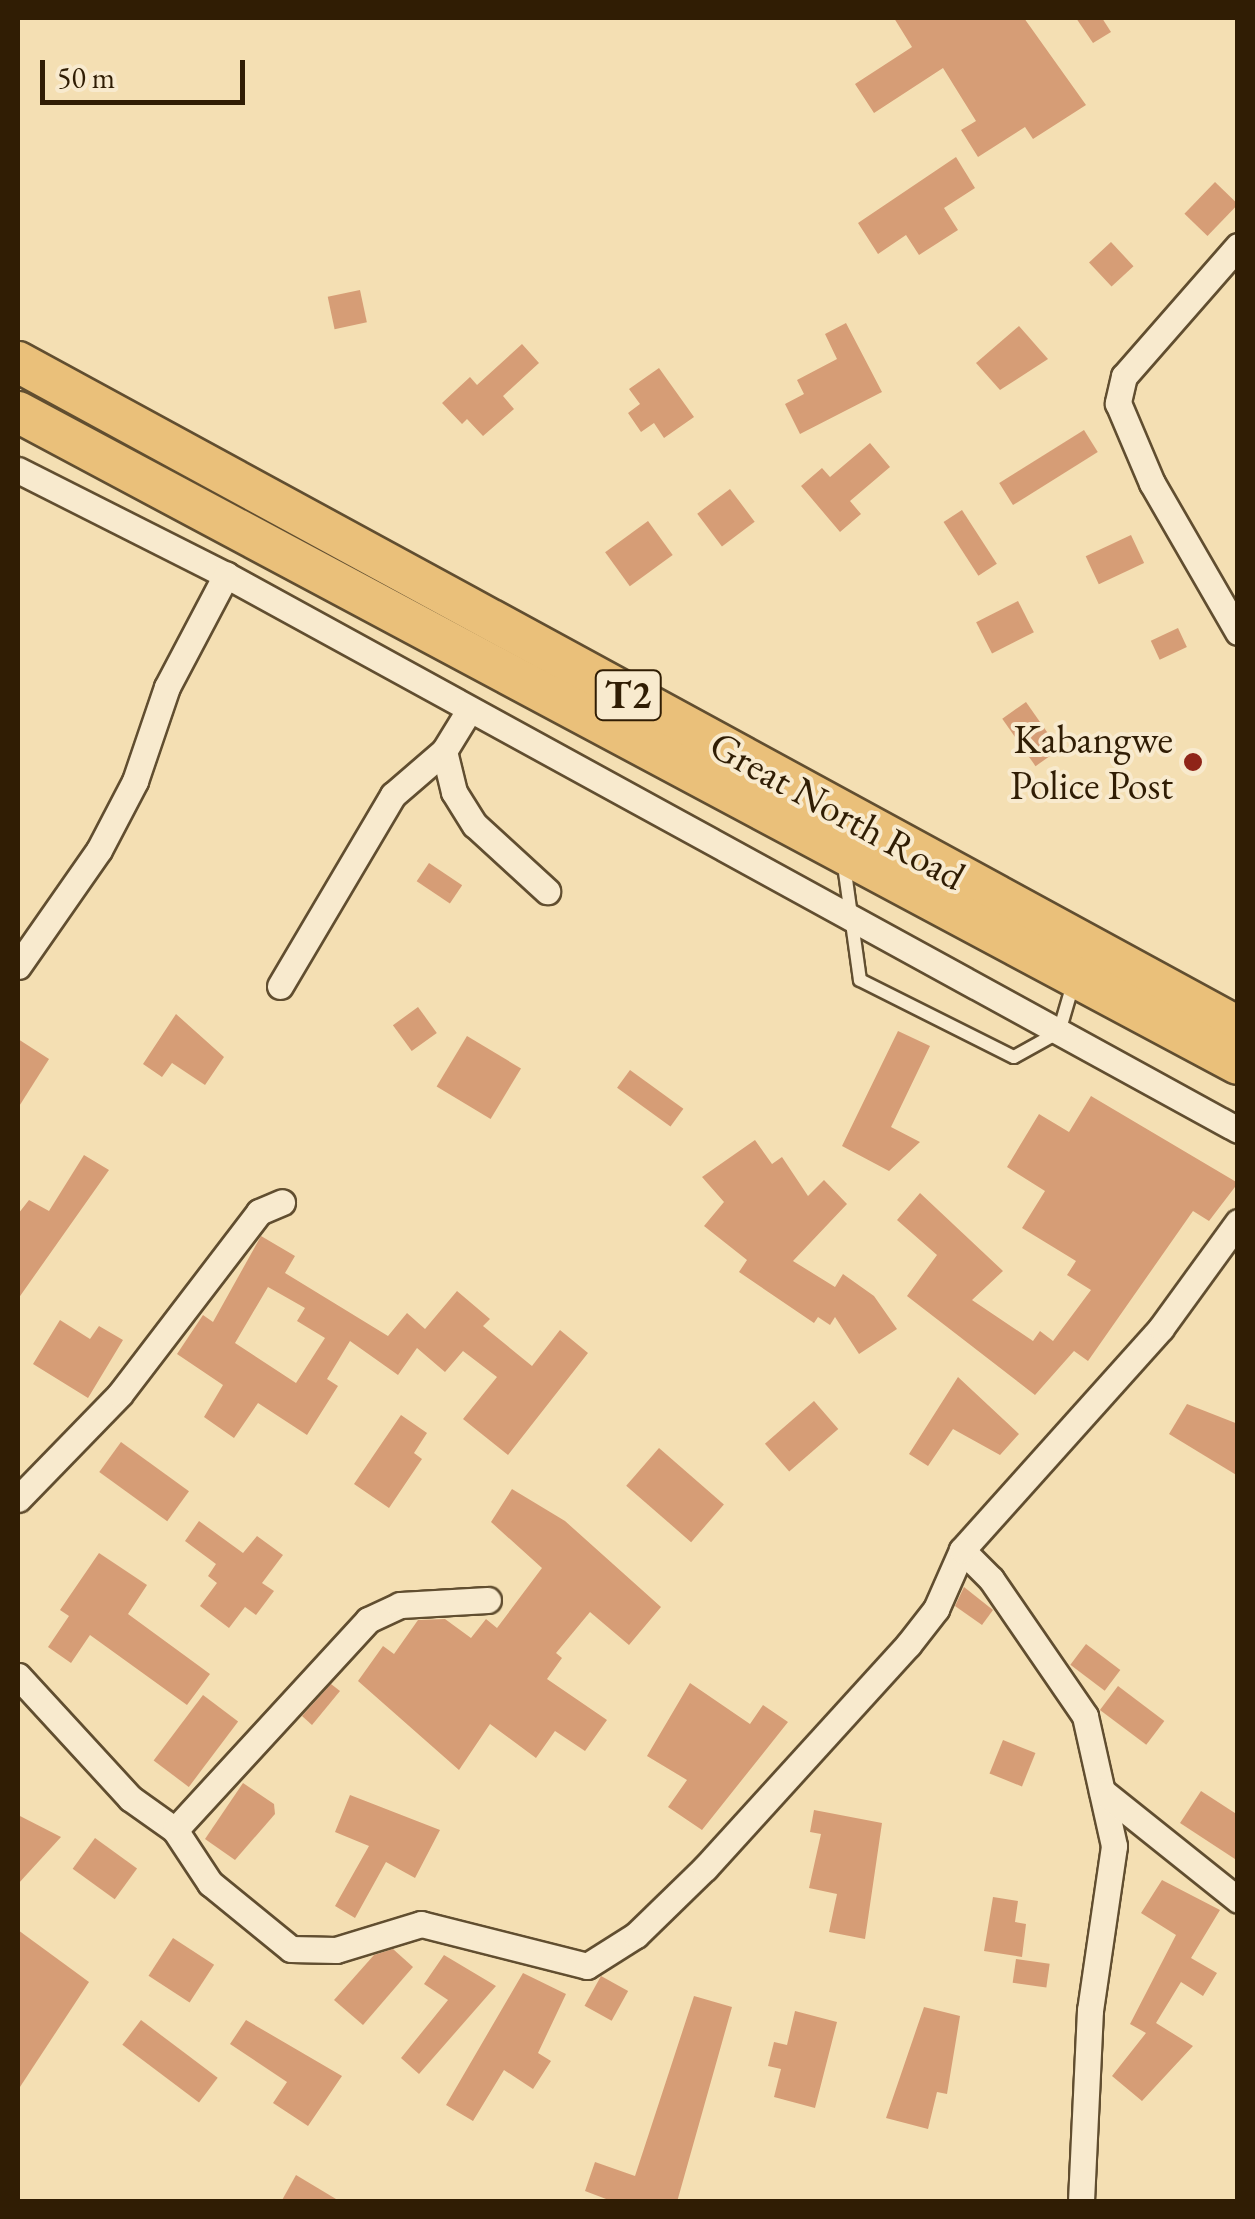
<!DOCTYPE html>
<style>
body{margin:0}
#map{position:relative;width:1255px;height:2219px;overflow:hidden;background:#f4dfb3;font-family:"EB Garamond",serif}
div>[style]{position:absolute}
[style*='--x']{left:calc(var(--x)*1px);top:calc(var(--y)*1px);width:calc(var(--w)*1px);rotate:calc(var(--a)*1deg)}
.building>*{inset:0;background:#d69d76;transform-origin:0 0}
.roads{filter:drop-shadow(2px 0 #614e30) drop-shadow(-2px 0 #614e30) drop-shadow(0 2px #614e30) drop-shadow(0 -2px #614e30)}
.service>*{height:12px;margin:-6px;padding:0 6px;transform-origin:6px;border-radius:6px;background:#f8eace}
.minor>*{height:25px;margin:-12.5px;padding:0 12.5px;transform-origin:12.5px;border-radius:12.5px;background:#f8eace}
.primary>*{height:40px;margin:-20px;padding:0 20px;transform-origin:20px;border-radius:20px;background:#eac07a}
.dots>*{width:28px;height:28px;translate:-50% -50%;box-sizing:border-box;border:5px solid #f8eace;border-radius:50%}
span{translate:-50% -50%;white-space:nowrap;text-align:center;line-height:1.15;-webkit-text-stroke:8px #f8eace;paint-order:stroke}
.shield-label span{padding:2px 8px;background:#f8eace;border:2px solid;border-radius:8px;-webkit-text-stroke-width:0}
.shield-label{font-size:38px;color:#301d04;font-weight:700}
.poi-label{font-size:40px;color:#301d04}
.right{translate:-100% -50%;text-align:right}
.street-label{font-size:40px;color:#301d04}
.frame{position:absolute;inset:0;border:20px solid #301d04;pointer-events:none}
.scale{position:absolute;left:40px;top:60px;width:205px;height:45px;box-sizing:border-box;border:5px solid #301d04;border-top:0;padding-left:12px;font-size:30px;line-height:35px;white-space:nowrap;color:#301d04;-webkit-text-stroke:8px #f8eace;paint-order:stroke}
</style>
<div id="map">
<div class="building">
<i style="clip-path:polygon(894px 18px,1024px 18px,1086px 105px,1033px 139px,1025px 127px,978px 157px,961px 130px,976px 121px,943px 68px,874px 113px,855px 84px,912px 47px)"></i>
<i style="clip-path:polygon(1076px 18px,1102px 18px,1111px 32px,1093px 43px)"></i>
<i style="clip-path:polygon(956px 157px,975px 188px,944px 208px,958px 230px,919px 255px,906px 235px,878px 254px,858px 223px)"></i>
<i style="left:1215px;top:182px;width:32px;height:44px;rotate:44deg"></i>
<i style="left:1111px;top:242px;width:33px;height:30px;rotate:47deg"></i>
<i style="left:360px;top:290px;width:33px;height:33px;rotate:78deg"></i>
<i style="clip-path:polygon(846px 323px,882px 392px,800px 434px,785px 404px,804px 394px,797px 380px,837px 359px,825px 334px)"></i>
<i style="clip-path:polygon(1019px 326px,1048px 359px,1000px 390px,976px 363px)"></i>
<i style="clip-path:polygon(522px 344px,539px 363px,503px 396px,514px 409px,483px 436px,467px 419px,462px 424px,442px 403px,470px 377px,477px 385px)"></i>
<i style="clip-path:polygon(659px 368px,694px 417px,664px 438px,654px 423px,641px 432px,628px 413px,640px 404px,629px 389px)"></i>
<i style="left:1084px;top:430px;width:26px;height:100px;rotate:58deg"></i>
<i style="clip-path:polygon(870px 443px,890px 467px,850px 501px,861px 514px,840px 532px,801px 486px,822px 468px,830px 477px)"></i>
<i style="left:730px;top:489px;width:41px;height:41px;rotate:53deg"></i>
<i style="left:962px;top:510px;width:64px;height:22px;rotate:57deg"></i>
<i style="left:648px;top:521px;width:42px;height:53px;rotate:54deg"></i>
<i style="left:1131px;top:535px;width:31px;height:50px;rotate:65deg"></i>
<i style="left:1018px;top:601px;width:35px;height:47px;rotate:63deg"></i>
<i style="left:1178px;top:628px;width:21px;height:30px;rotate:65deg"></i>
<i style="left:1026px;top:702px;width:58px;height:29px;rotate:55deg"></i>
<i style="left:429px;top:863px;width:40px;height:22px;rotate:34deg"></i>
<i style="left:418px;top:1007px;width:32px;height:31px;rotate:54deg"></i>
<i style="clip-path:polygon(176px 1014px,224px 1057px,205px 1085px,172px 1063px,162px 1077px,143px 1064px)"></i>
<i style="clip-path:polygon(898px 1031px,930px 1046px,891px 1127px,920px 1142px,889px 1171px,842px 1146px)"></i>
<i style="left:467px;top:1036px;width:63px;height:59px;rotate:31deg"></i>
<i style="clip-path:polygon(18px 1039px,49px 1059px,18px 1108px)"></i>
<i style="left:630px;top:1070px;width:66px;height:22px;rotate:36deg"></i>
<i style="clip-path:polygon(1091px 1096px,1238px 1183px,1209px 1221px,1193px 1211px,1088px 1361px,1074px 1351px,1035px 1395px,907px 1296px,937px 1255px,897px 1220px,920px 1193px,1003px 1271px,972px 1300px,1033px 1341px,1040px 1331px,1053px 1341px,1091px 1290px,1067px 1275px,1076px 1261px,1022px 1228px,1045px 1191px,1007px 1167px,1039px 1114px,1069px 1132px)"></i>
<i style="clip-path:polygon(755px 1140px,772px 1164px,782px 1157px,808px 1196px,824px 1180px,847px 1204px,793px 1261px,835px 1287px,843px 1274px,874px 1296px,897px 1329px,859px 1354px,835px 1317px,830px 1325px,818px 1317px,814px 1323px,739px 1272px,747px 1260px,704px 1226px,724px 1202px,702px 1177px)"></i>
<i style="clip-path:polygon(84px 1155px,109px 1170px,18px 1299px,18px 1214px,29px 1200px,49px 1211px)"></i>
<i style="clip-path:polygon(evenodd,261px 1236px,295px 1256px,285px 1273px,388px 1336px,407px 1313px,425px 1329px,457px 1291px,490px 1319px,483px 1326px,532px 1366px,560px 1330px,588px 1353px,508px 1455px,463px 1419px,497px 1377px,463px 1351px,445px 1372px,417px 1348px,398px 1375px,350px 1341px,327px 1379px,338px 1386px,307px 1435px,258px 1403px,234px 1438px,204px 1417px,223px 1385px,177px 1354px,203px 1315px,213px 1322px,261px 1236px,268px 1287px,305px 1308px,297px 1321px,325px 1338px,296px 1383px,235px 1343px,268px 1287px)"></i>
<i style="clip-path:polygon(60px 1320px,90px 1339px,99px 1326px,123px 1340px,88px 1398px,33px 1364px)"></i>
<i style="clip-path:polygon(958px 1377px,1019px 1434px,1000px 1455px,953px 1429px,928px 1466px,909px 1454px)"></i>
<i style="left:814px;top:1401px;width:37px;height:65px;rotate:49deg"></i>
<i style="clip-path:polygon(1187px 1404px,1238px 1424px,1238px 1476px,1169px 1434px)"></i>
<i style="clip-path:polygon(401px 1415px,427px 1433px,414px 1453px,422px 1459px,389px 1508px,354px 1484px)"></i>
<i style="left:121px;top:1442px;width:84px;height:37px;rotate:36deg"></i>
<i style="left:659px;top:1448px;width:86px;height:50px;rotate:41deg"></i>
<i style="clip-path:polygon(512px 1489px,565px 1521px,661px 1607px,629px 1645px,590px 1612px,556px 1653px,562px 1658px,547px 1679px,607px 1720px,585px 1751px,555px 1731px,536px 1758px,490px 1724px,459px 1770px,358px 1681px,383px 1646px,394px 1654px,418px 1620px,445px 1619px,471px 1638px,486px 1619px,497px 1628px,542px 1568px,491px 1522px)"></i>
<i style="clip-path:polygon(199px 1521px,243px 1553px,257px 1536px,283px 1555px,262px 1583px,274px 1591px,256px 1615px,245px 1607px,229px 1628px,200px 1606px,217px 1583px,208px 1576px,216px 1564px,185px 1541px)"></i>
<i style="clip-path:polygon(99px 1553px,147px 1585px,128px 1614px,210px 1674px,187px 1705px,90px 1635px,71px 1663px,48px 1647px,69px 1616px,60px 1610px)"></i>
<i style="clip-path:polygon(964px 1587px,993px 1610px,982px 1625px,955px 1606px)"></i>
<i style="left:1086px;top:1644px;width:43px;height:26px;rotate:37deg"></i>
<i style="clip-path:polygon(690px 1683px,750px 1724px,763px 1705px,788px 1722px,702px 1830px,668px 1807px,687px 1780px,647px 1756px)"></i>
<i style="clip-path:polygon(331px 1684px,340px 1691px,312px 1725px,302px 1716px)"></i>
<i style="left:1118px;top:1686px;width:58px;height:30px;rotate:37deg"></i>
<i style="left:203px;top:1695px;width:44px;height:82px;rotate:37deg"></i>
<i style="left:1003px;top:1740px;width:35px;height:36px;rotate:22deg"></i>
<i style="clip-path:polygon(243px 1783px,274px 1804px,275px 1814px,235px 1860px,205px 1839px)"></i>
<i style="clip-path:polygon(1201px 1791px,1238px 1815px,1238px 1861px,1180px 1823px)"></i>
<i style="clip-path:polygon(350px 1795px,440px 1830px,415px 1878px,386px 1862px,355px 1918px,335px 1906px,369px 1846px,335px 1832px)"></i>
<i style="clip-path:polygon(814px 1810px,882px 1823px,865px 1939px,829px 1932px,837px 1894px,809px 1888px,821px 1834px,810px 1832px)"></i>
<i style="clip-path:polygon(18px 1815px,61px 1837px,18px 1884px)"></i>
<i style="left:95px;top:1838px;width:52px;height:38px;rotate:36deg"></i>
<i style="clip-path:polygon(1162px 1880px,1220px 1910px,1191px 1958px,1217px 1973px,1203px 1996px,1181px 1982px,1156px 2023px,1193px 2046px,1142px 2101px,1112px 2076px,1146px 2033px,1130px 2024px,1176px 1935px,1141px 1913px)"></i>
<i style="clip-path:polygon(993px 1897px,1018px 1901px,1015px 1922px,1026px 1924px,1022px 1957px,984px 1951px)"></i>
<i style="clip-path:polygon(18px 1930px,89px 1982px,18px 2090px)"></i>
<i style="left:173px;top:1938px;width:49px;height:45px;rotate:33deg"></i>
<i style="clip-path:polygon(393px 1949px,413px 1967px,363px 2025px,334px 2000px,374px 1955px)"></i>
<i style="clip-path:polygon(444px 1955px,496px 1986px,419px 2074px,401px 2058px,448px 2000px,424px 1984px)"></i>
<i style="left:1016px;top:1959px;width:34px;height:24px;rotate:8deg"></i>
<i style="clip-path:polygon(523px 1973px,566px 1994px,538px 2053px,551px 2061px,533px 2089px,504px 2070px,473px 2121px,446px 2105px)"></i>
<i style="left:601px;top:1976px;width:31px;height:34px;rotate:29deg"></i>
<i style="clip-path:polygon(694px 1996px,732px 2007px,677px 2202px,614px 2202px,585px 2191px,595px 2162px,635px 2176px)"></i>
<i style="clip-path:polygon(924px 2007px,960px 2016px,947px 2094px,937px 2092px,928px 2129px,886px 2118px)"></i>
<i style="clip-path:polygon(795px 2011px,837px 2022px,815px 2108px,774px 2097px,781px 2069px,768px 2066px,774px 2042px,787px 2045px)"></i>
<i style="left:141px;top:2020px;width:96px;height:31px;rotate:37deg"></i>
<i style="clip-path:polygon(246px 2020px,342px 2076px,308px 2126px,273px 2103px,287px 2082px,230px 2044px)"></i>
<i style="clip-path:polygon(296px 2175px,341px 2202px,281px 2202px)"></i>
</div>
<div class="roads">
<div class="service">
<i style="--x:844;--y:865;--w:116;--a:82.1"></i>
<i style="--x:860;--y:980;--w:172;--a:26.6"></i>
<i style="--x:1014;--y:1057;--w:51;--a:-29.1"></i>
<i style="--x:1059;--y:1032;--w:50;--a:-73.7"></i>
</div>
<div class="minor">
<i style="--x:1238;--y:246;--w:173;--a:131.2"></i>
<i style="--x:1124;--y:376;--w:28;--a:103"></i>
<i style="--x:1118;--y:403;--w:87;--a:67"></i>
<i style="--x:1152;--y:483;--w:172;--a:60"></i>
<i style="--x:18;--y:470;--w:233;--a:26.8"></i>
<i style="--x:226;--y:575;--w:1154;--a:28.74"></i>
<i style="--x:468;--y:712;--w:46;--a:121.6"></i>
<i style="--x:444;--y:751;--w:42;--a:76.3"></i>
<i style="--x:454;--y:792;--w:39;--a:58"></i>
<i style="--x:475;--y:825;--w:98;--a:42.5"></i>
<i style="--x:18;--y:966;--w:141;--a:-55.1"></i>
<i style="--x:99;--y:850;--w:78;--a:-62.4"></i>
<i style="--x:135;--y:781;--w:99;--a:-71.2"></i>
<i style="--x:167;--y:687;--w:127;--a:-62.2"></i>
<i style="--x:280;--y:986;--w:222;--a:-59.4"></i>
<i style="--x:393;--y:795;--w:67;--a:-40.8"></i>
<i style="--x:18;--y:1499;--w:146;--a:-45.8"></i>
<i style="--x:120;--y:1394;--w:229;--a:-52.6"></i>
<i style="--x:259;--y:1212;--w:25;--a:-23"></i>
<i style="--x:962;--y:1550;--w:41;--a:45"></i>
<i style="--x:991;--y:1579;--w:166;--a:55.5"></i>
<i style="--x:1085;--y:1716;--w:133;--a:77.4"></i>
<i style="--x:1114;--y:1846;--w:166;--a:98.3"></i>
<i style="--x:1090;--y:2010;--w:192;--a:92.7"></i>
<i style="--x:18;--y:1676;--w:166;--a:47.4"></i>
<i style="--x:130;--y:1798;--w:55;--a:35.4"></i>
<i style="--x:175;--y:1830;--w:64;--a:56.6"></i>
<i style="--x:210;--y:1883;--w:104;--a:39.2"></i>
<i style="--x:291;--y:1949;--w:45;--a:1.3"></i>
<i style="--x:336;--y:1950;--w:89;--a:-17"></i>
<i style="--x:421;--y:1924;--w:171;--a:14.2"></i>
<i style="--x:587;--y:1966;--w:58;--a:-32.3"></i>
<i style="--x:636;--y:1935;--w:96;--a:-44.2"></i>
<i style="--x:705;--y:1868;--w:302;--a:-47.7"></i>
<i style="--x:908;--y:1645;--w:46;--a:-52.1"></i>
<i style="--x:936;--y:1609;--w:64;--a:-66.2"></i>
<i style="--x:962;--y:1550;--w:298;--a:-48.1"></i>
<i style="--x:1161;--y:1328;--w:131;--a:-54"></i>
<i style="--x:1102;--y:1791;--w:174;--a:38.7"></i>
<i style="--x:175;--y:1830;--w:285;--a:-47.4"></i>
<i style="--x:368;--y:1620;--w:35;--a:-25"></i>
<i style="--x:400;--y:1605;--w:88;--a:-3.3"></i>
</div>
<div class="primary">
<i style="--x:18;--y:362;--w:1389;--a:28.59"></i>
<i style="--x:18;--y:412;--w:1383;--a:28.12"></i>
</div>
</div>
<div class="dots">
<i style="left:1193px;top:762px;background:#8f2418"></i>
</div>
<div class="shield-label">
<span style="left:628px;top:695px">T2</span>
</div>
<div class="poi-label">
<span class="right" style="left:1173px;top:762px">Kabangwe<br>Police Post</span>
</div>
<div class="street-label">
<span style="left:838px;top:810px;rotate:29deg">Great North Road</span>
</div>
<div class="frame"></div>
<div class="scale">50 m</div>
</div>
